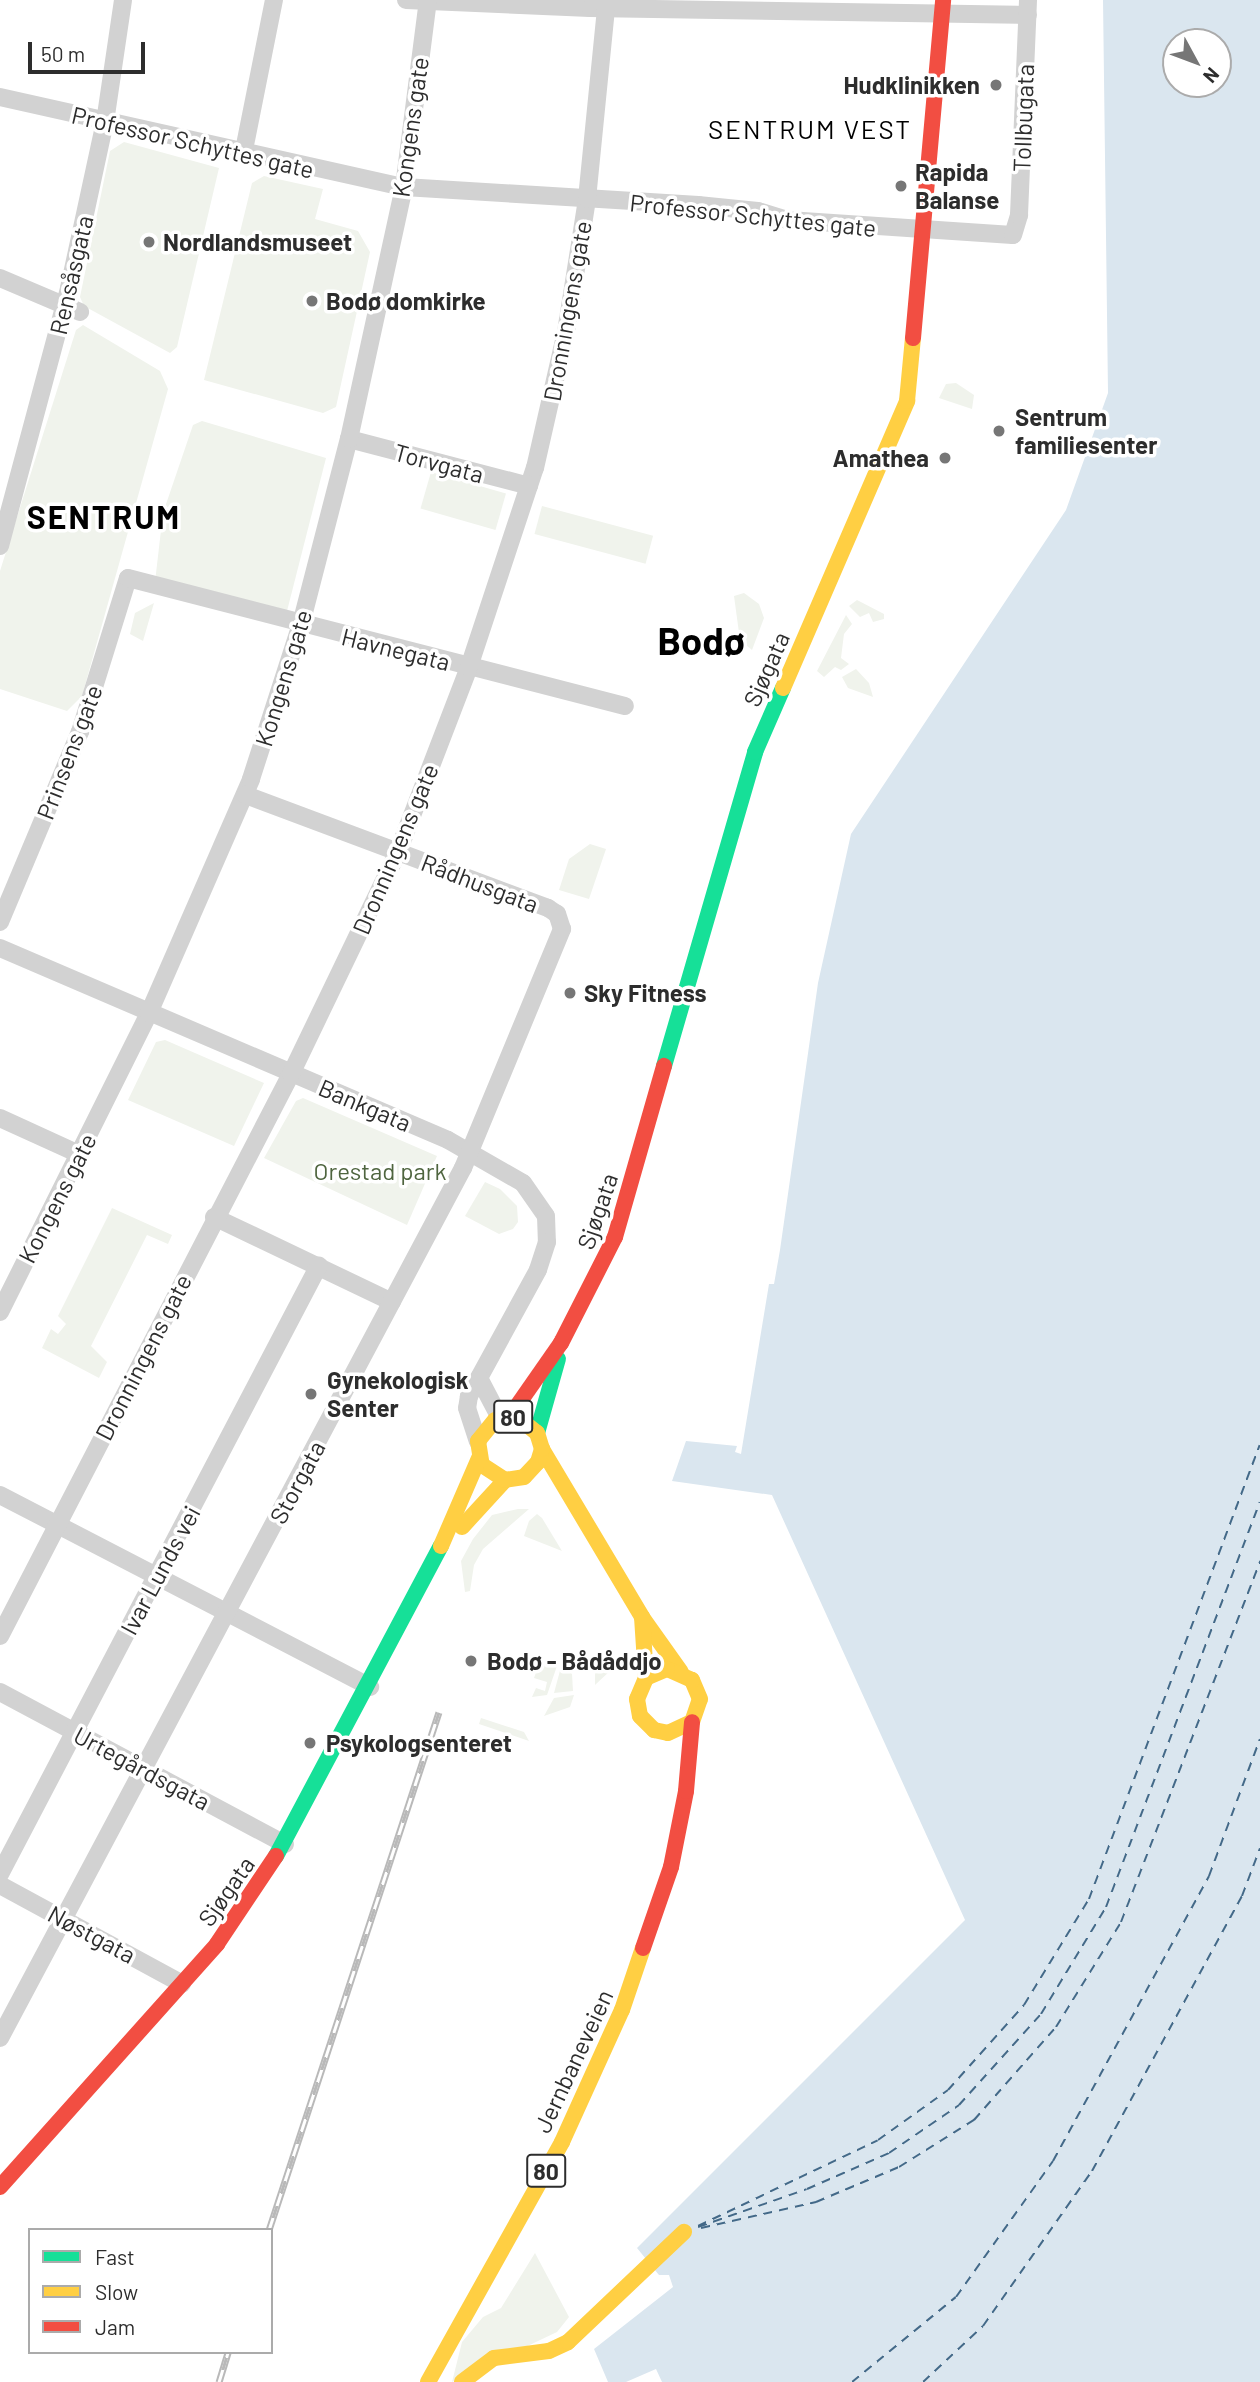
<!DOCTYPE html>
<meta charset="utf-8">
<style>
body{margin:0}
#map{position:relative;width:1260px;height:2382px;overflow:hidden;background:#fff;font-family:Barlow,sans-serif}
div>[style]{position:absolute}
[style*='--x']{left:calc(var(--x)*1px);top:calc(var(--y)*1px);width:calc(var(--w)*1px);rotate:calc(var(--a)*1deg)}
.green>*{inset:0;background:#f0f3ec;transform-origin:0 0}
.water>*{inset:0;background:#dae6ef}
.ferry>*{height:2px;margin-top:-1px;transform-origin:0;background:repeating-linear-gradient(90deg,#436988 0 9px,transparent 0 16px)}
.street>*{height:18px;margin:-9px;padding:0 9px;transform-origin:9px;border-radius:9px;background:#d2d2d2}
.fast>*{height:16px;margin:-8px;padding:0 8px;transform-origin:8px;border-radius:8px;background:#16e098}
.slow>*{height:16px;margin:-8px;padding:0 8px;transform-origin:8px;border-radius:8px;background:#ffcf43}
.jam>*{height:16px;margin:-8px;padding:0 8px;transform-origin:8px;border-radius:8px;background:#f24e42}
.rail>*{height:7px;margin-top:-3.5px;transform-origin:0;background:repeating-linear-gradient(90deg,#fff 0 13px,#b9b9b9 0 26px);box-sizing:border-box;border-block:2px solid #b9b9b9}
.dots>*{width:19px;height:19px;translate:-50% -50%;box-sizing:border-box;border:4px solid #fff;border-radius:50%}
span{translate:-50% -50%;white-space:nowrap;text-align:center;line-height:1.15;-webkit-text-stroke:7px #fff;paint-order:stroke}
.shield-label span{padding:2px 5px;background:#fff;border:2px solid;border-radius:5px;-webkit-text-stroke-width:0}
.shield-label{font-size:23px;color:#2d2d2d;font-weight:700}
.poi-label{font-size:24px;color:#2d2d2d;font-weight:700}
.right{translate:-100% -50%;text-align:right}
.left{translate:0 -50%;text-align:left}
.street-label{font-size:24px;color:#2d2d2d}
.park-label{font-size:24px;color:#4f653f}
.neighbourhood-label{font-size:26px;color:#000;letter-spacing:2px}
.district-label{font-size:32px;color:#000;font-weight:700;letter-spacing:2px}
.town-label{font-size:38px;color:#000;font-weight:700}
.legend{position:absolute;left:28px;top:2228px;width:245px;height:126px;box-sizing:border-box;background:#fff;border:2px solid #ababab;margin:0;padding:9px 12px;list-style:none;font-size:21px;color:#2d2d2d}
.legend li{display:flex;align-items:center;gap:14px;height:35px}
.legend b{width:35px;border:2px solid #ababab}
.north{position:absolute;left:1162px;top:28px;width:70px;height:70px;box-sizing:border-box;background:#fff;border:2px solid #ababab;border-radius:50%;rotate:131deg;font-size:19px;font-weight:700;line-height:28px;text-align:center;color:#2d2d2d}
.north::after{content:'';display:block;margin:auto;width:24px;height:32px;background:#767676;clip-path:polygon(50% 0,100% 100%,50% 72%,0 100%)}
.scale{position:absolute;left:28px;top:42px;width:117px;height:32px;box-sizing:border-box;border:4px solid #2d2d2d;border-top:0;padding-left:9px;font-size:21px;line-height:24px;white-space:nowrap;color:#2d2d2d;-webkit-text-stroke:5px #fff;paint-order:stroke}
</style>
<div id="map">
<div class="green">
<i style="clip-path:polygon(124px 142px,219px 168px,177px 347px,170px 353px,84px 306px,80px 297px,110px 151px)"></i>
<i style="clip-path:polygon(264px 176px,323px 189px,315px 219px,358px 231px,370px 252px,336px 407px,323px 413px,204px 380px,252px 183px)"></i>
<i style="clip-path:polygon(83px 325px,160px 371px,168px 389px,82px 696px,67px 711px,0 689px,0 571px,76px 330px)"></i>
<i style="clip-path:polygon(956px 383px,974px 395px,972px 409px,939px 398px,946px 384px)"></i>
<i style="clip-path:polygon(202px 421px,326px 458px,286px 615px,155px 582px,163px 513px,193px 425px)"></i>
<i style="left:431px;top:472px;width:78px;height:38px;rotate:16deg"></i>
<i style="left:542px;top:506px;width:115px;height:29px;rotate:15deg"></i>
<i style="clip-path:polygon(744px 593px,759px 604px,764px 618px,752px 650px,740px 640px,734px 596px)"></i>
<i style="clip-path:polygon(857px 600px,884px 614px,884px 619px,873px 622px,869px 613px,860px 617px,849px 606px)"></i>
<i style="clip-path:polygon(154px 603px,143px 641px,130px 634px,135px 613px)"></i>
<i style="clip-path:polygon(846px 615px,852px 624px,844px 634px,841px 658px,849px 664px,841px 670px,835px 667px,824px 677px,817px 671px)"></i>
<i style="clip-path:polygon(856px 669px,869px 683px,873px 697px,848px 688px,842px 677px)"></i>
<i style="clip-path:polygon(590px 844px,606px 849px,589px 899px,559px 890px,569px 859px)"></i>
<i style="clip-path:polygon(165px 1040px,264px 1083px,234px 1146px,128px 1100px,156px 1042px)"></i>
<i style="clip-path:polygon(303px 1098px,437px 1156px,407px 1225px,264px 1158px,296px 1101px)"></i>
<i style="clip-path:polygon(485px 1182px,500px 1189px,517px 1206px,518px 1222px,513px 1229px,499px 1234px,465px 1216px)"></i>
<i style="clip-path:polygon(112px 1208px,172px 1235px,168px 1244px,147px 1235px,91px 1346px,107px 1362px,99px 1378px,42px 1348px,51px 1329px,58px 1334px,66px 1324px,58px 1316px)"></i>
<i style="clip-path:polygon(518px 1509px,529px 1509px,483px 1549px,474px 1565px,470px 1591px,465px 1592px,461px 1561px,473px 1539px,492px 1515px)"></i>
<i style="clip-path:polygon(537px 1514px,542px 1518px,562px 1551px,524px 1536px,529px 1521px)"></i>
<i style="clip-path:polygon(611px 1648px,611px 1670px,595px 1685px,595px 1659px)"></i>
<i style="clip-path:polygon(540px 1661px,557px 1666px,547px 1695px,532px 1697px,536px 1688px,545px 1691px,547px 1682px,534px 1678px)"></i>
<i style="clip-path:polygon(561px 1667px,572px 1674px,573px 1691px,554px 1693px)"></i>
<i style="clip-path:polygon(574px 1695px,570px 1707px,544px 1716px,554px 1698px)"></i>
<i style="clip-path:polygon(481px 1718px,524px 1732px,529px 1741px,479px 1724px)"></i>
<i style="clip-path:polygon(535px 2253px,569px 2317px,557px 2332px,452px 2382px,462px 2342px,483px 2317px,501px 2308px)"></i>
</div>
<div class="water">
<i style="clip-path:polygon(evenodd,1103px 0,1260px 0,1260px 2382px,662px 2382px,656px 2369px,626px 2382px,608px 2382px,594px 2349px,673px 2287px,669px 2275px,659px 2275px,637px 2248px,965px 1920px,772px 1495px,672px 1481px,686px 1441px,737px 1446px,735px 1452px,741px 1454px,769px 1284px,774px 1284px,780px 1250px,818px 983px,851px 834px,1066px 510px,1108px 393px,1103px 0,1176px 42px,1218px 42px,1218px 84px,1176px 84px,1176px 42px)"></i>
</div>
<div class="ferry">
<i style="--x:698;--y:2226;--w:199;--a:-25.5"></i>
<i style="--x:878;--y:2140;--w:86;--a:-35.5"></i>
<i style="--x:948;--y:2090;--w:114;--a:-48.2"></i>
<i style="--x:1024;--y:2005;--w:124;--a:-58.5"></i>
<i style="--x:1089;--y:1899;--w:485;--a:-69.4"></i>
<i style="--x:698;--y:2227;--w:115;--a:-19.2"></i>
<i style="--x:807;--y:2189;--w:90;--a:-23.7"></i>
<i style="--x:889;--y:2153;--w:85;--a:-34.4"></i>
<i style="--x:959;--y:2105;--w:122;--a:-48"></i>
<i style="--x:1041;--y:2014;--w:125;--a:-58.7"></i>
<i style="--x:1106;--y:1907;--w:433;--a:-69.2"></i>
<i style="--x:701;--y:2228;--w:118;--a:-12.7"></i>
<i style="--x:816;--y:2202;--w:90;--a:-22.9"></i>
<i style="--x:899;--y:2167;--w:89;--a:-32.1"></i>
<i style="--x:974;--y:2120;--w:124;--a:-48.6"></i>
<i style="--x:1056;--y:2027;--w:123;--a:-58.2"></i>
<i style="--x:1121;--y:1922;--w:387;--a:-68.9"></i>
<i style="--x:852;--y:2382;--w:134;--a:-39.3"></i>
<i style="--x:956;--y:2297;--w:167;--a:-54.5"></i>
<i style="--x:1053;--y:2161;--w:325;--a:-61.3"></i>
<i style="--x:1209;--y:1876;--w:146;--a:-69.6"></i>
<i style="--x:923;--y:2382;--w:82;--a:-43"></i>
<i style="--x:983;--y:2326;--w:189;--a:-54.9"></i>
<i style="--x:1092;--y:2171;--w:313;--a:-61.4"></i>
<i style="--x:1242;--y:1896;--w:51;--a:-69.4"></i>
</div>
<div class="street">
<i style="--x:406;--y:0;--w:184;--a:2.5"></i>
<i style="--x:590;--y:8;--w:438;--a:0.9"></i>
<i style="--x:0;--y:97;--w:414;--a:12.6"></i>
<i style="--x:404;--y:187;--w:295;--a:3.5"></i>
<i style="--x:698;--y:205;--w:60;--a:5.7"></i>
<i style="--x:758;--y:211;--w:31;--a:17"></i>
<i style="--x:788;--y:220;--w:225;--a:3.8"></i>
<i style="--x:1013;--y:235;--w:21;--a:-73"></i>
<i style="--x:1019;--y:215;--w:215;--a:-87.6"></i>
<i style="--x:243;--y:155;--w:158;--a:-78.7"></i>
<i style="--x:0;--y:278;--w:87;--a:23"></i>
<i style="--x:349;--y:439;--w:186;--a:14.6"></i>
<i style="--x:0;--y:546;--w:267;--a:-75"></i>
<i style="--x:69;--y:288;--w:170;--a:-77.8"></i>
<i style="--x:105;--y:122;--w:123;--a:-81.6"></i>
<i style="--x:0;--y:922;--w:206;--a:-67.2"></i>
<i style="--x:80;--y:732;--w:161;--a:-72.7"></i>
<i style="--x:128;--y:578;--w:513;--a:14.44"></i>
<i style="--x:0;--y:948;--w:487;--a:23.2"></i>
<i style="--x:448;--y:1140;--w:86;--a:29.8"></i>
<i style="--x:523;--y:1183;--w:40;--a:55.1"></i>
<i style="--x:546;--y:1216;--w:26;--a:88"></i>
<i style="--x:547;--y:1242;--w:29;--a:108"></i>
<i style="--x:538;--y:1270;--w:144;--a:118.7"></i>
<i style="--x:469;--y:1396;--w:12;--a:99"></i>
<i style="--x:467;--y:1408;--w:35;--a:72"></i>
<i style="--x:0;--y:1118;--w:87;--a:24.5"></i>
<i style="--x:214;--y:1217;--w:197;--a:25.5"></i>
<i style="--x:0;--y:1312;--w:334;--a:-63.5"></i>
<i style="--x:149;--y:1013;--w:255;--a:-66.4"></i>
<i style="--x:251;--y:779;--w:163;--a:-72.1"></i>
<i style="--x:301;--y:624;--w:191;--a:-75.5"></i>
<i style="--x:349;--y:439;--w:258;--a:-77.7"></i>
<i style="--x:404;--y:187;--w:189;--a:-82.7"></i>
<i style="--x:479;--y:1378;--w:45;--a:62.3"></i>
<i style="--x:0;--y:1495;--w:417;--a:27.4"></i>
<i style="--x:0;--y:1636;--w:633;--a:-62.63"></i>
<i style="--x:291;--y:1074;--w:246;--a:-64.3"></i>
<i style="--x:398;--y:852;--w:198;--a:-69"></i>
<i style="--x:469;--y:667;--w:210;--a:-71.7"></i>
<i style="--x:535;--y:468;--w:139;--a:-77.2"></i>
<i style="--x:566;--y:332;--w:135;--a:-81"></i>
<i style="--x:587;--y:199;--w:200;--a:-84.3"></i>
<i style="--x:0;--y:1692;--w:323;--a:28.1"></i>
<i style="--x:0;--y:1874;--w:687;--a:-62.35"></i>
<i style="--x:0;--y:1885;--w:207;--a:28.5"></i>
<i style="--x:0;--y:2038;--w:986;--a:-61.98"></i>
<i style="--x:463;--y:1168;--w:259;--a:-67.5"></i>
<i style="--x:562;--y:929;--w:16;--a:-108"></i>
<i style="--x:557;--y:914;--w:11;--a:-146"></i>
<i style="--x:548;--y:908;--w:323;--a:-159.5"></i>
</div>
<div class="fast">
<i style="--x:664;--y:1066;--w:327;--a:-73.8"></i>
<i style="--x:755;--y:752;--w:70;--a:-66.4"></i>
<i style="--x:537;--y:1433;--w:77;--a:-74.2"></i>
<i style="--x:276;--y:1856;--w:351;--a:-62"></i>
</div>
<div class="slow">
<i style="--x:783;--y:688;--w:313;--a:-66.6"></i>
<i style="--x:907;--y:401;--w:63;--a:-84.6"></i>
<i style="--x:542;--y:1449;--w:196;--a:59.2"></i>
<i style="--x:642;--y:1617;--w:67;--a:54.7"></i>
<i style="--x:462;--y:1527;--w:64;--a:-47.5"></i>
<i style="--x:505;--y:1480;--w:19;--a:-9"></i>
<i style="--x:524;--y:1477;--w:21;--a:-47"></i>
<i style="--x:538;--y:1462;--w:14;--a:-73"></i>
<i style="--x:542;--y:1449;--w:17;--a:-107"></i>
<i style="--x:537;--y:1433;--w:26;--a:-141"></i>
<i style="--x:517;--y:1417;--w:22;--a:172"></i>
<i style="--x:495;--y:1420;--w:27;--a:129"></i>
<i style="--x:478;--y:1441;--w:24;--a:81"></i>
<i style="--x:482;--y:1465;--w:27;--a:33"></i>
<i style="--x:441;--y:1546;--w:96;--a:-66.6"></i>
<i style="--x:642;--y:1617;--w:61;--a:86.2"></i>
<i style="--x:646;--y:1678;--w:23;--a:113"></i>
<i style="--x:637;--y:1699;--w:17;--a:80"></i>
<i style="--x:640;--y:1716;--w:20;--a:45"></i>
<i style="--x:654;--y:1730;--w:14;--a:12"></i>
<i style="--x:668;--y:1733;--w:26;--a:-25"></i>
<i style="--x:692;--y:1722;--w:24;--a:-71"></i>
<i style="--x:700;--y:1699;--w:21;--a:-113"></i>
<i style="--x:692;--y:1680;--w:27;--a:-156"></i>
<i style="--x:667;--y:1669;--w:23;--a:157"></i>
<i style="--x:428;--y:2382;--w:275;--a:-60.8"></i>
<i style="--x:562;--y:2142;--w:145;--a:-65.6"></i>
<i style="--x:622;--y:2010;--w:65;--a:-71.3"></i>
<i style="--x:462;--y:2382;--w:40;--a:-37"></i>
<i style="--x:494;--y:2358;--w:55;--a:-7.3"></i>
<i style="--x:549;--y:2351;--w:21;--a:-25"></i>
<i style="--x:568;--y:2342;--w:160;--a:-43.5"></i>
</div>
<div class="jam">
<i style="--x:913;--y:338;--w:339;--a:-84.9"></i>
<i style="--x:510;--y:1416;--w:89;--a:-55.1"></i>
<i style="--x:561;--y:1343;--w:119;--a:-63"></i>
<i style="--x:615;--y:1237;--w:178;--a:-74"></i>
<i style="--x:643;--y:1948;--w:86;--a:-70.9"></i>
<i style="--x:671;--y:1867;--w:77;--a:-78.8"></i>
<i style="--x:686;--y:1791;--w:69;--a:-85"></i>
<i style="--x:0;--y:2187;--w:326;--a:-48.2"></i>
<i style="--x:217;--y:1944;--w:106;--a:-56.2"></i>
</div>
<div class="rail">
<i style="--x:269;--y:2230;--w:545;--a:-71.83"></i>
<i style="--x:219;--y:2382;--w:31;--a:-73"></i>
</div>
<div class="dots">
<i style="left:996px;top:85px;background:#767676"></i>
<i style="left:901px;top:186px;background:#767676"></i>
<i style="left:149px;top:242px;background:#767676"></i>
<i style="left:312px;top:301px;background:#767676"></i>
<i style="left:999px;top:431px;background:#767676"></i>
<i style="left:945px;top:458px;background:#767676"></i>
<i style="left:570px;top:993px;background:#767676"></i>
<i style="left:311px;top:1394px;background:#767676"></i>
<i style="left:471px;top:1661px;background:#767676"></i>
<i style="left:310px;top:1743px;background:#767676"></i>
</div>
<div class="shield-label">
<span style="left:513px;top:1417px">80</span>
<span style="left:546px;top:2171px">80</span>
</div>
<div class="poi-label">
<span class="right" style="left:980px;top:85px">Hudklinikken</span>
<span class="left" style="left:915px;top:186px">Rapida<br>Balanse</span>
<span class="left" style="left:163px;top:242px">Nordlandsmuseet</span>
<span class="left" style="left:326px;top:301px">Bodø domkirke</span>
<span class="left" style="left:1015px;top:431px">Sentrum<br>familiesenter</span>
<span class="right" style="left:929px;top:458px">Amathea</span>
<span class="left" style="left:584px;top:993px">Sky Fitness</span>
<span class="left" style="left:327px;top:1394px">Gynekologisk<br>Senter</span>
<span class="left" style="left:487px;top:1661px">Bodø - Bådåddjo</span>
<span class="left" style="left:326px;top:1743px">Psykologsenteret</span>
</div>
<div class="street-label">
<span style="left:1023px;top:118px;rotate:-88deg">Tollbugata</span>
<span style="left:410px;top:127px;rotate:-82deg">Kongens gate</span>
<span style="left:193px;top:142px;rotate:13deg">Professor Schyttes gate</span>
<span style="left:753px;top:215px;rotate:6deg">Professor Schyttes gate</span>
<span style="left:71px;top:275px;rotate:-77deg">Rensåsgata</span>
<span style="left:567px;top:311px;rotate:-80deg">Dronningens gate</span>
<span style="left:439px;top:463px;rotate:15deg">Torvgata</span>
<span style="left:396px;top:649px;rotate:14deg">Havnegata</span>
<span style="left:766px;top:669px;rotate:-66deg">Sjøgata</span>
<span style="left:283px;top:678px;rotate:-73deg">Kongens gate</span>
<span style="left:69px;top:752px;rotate:-69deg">Prinsens gate</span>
<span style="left:395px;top:849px;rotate:-67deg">Dronningens gate</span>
<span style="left:480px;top:883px;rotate:21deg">Rådhusgata</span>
<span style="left:365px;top:1105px;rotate:23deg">Bankgata</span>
<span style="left:57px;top:1198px;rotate:-63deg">Kongens gate</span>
<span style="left:597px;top:1211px;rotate:-71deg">Sjøgata</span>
<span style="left:143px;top:1357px;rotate:-63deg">Dronningens gate</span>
<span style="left:297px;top:1482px;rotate:-62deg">Storgata</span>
<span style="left:160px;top:1570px;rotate:-62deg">Ivar Lunds vei</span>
<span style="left:142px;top:1768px;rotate:28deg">Urtegårdsgata</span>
<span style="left:226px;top:1891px;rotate:-55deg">Sjøgata</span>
<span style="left:92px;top:1934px;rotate:28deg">Nøstgata</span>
<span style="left:573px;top:2061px;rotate:-65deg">Jernbaneveien</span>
</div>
<div class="park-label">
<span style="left:380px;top:1171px">Orestad park</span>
</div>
<div class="neighbourhood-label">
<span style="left:810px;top:129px">SENTRUM VEST</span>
</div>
<div class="district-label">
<span style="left:104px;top:516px">SENTRUM</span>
</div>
<div class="town-label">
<span style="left:701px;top:641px">Bodø</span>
</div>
<ul class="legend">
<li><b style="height:9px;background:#16e098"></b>Fast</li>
<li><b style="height:9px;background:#ffcf43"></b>Slow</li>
<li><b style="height:9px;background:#f24e42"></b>Jam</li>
</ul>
<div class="north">N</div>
<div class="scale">50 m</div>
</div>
